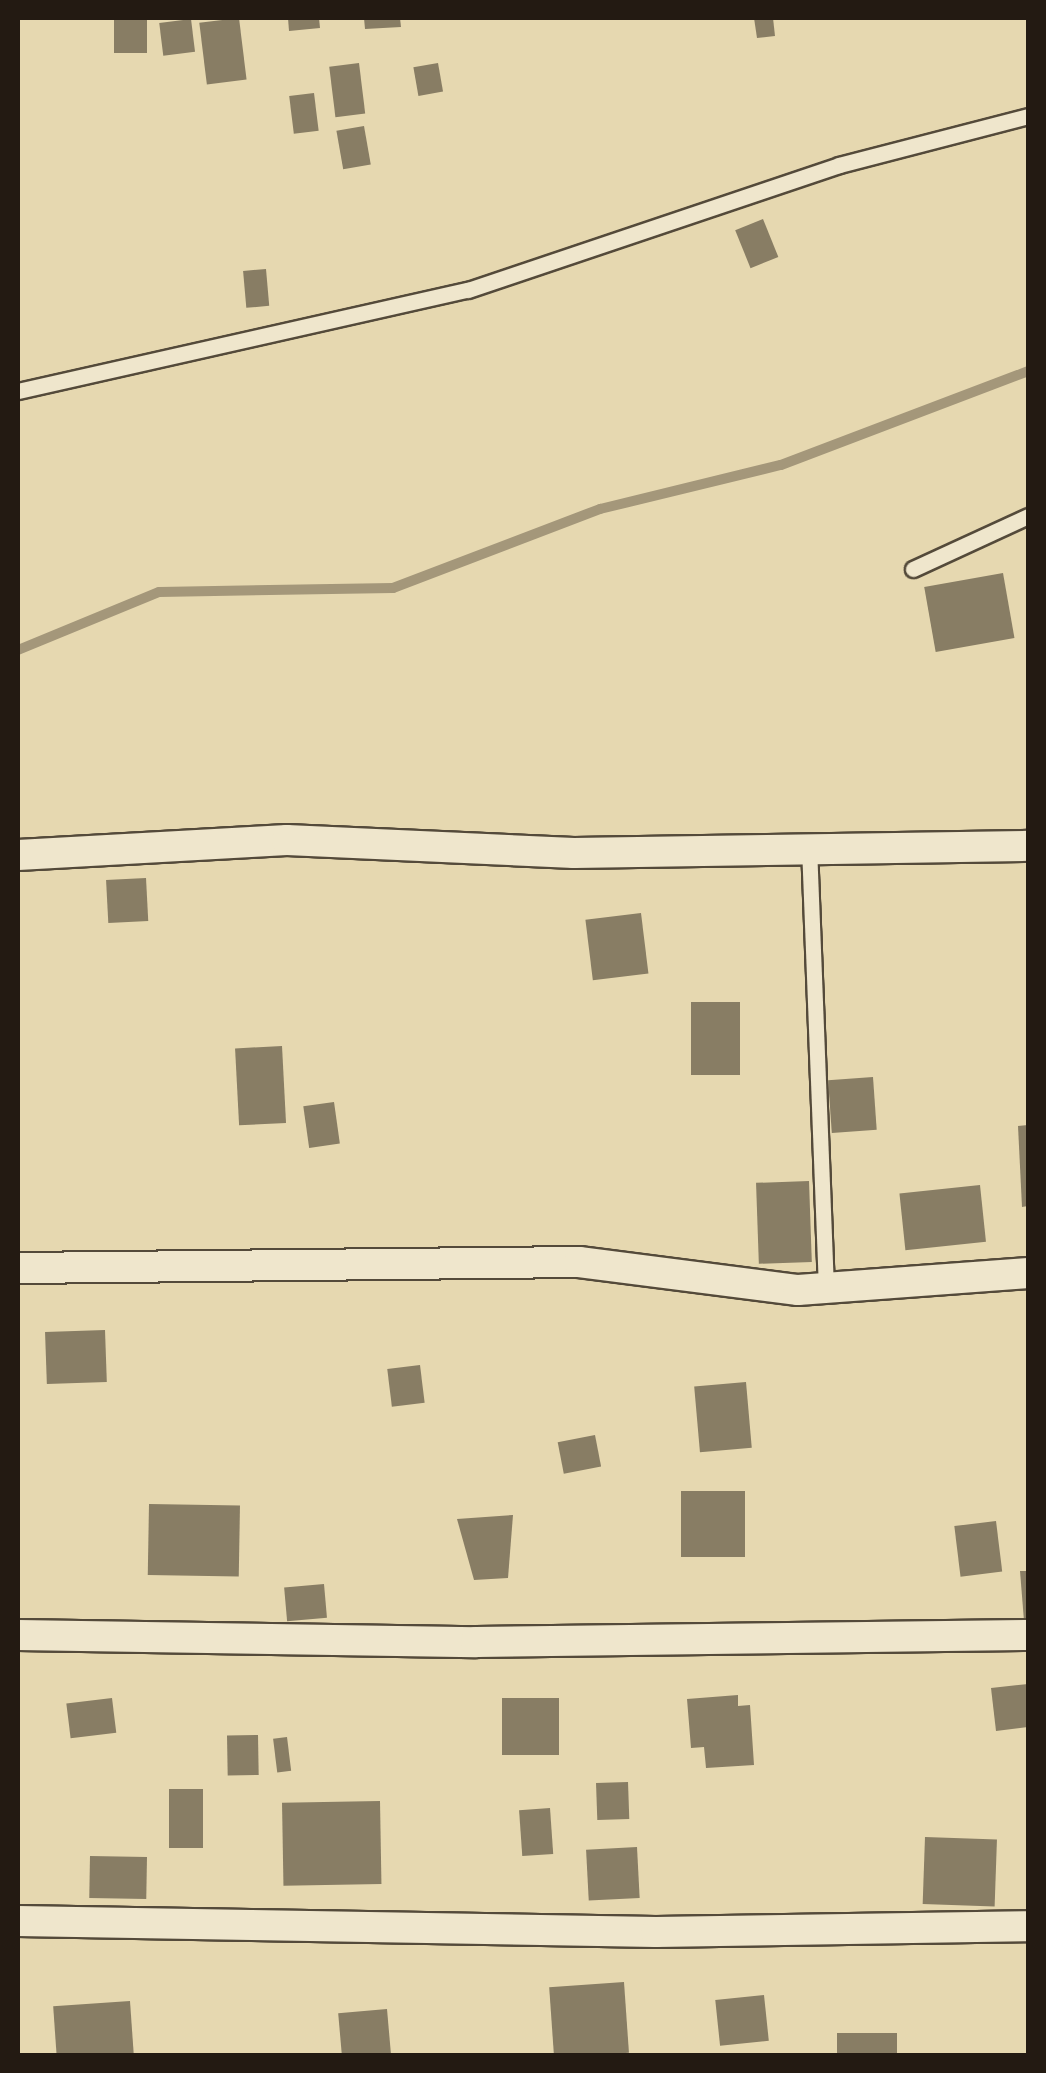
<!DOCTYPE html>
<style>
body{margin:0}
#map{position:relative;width:1046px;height:2073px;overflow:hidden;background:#e6d8b0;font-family:Vollkorn,serif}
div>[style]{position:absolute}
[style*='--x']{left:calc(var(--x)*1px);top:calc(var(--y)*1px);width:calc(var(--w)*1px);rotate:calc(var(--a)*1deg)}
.stream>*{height:10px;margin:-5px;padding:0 5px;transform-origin:5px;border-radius:5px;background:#a4977a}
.building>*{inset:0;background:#887d64;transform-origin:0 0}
.roads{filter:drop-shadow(2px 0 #544a3a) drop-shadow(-2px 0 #544a3a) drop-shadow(0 2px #544a3a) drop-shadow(0 -2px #544a3a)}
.lane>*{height:15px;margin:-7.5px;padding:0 7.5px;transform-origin:7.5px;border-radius:7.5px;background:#efe6cc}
.street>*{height:30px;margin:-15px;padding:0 15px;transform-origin:15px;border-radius:15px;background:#efe6cc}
span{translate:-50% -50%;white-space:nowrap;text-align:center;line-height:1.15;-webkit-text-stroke:8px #efe6cc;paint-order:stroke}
.frame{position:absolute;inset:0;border:20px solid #231a12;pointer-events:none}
</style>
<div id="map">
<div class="stream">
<i style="--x:18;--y:650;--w:152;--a:-22.4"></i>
<i style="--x:159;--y:592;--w:234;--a:-1"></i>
<i style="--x:393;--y:588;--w:222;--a:-20.9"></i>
<i style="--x:600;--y:509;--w:186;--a:-13.7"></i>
<i style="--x:781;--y:465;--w:264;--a:-20.8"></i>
</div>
<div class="building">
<i style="left:114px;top:18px;width:33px;height:35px"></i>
<i style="left:239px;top:18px;width:62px;height:40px;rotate:83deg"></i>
<i style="clip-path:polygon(288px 18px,319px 18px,320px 28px,289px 31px)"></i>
<i style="clip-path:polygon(364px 18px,400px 18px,401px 27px,365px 29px)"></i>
<i style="clip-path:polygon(754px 18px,773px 18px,775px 36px,757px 38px)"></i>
<i style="left:191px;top:19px;width:33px;height:32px;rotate:83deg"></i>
<i style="left:359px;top:63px;width:51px;height:30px;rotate:83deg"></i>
<i style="left:438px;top:63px;width:29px;height:25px;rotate:80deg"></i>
<i style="left:314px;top:93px;width:38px;height:25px;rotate:83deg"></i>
<i style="left:364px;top:126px;width:39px;height:28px;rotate:80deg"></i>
<i style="left:763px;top:219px;width:41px;height:30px;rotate:68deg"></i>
<i style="left:266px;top:269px;width:37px;height:23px;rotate:85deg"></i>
<i style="left:1003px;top:573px;width:66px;height:80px;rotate:80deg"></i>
<i style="left:146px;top:878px;width:43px;height:40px;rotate:87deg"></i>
<i style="left:641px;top:913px;width:61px;height:56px;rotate:83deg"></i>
<i style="left:691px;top:1002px;width:49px;height:73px"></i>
<i style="left:282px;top:1046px;width:77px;height:47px;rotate:87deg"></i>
<i style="left:873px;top:1077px;width:53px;height:45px;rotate:86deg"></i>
<i style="left:334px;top:1102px;width:42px;height:31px;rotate:82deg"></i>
<i style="clip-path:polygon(1028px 1125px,1028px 1206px,1022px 1207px,1018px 1126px)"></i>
<i style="left:809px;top:1181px;width:81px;height:53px;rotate:88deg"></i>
<i style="left:980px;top:1185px;width:57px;height:81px;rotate:84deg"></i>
<i style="left:105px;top:1330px;width:52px;height:60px;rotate:88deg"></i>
<i style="left:420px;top:1365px;width:38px;height:33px;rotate:83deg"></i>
<i style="left:746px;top:1382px;width:66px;height:52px;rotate:85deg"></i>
<i style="left:595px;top:1435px;width:32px;height:38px;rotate:79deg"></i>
<i style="left:681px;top:1491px;width:64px;height:66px"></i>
<i style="left:149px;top:1504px;width:91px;height:71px;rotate:1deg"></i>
<i style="clip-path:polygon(513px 1515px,508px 1578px,474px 1580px,457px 1519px)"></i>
<i style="left:996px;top:1521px;width:51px;height:42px;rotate:83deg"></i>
<i style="clip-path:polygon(1020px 1571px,1028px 1571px,1028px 1620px,1024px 1621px)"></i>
<i style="left:324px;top:1584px;width:34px;height:40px;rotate:85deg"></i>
<i style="clip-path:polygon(1028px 1684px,1028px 1727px,996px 1731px,991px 1688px)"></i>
<i style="clip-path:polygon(738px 1695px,738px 1706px,750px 1705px,754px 1765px,706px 1768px,704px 1747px,691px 1748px,687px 1699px)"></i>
<i style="left:112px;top:1698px;width:35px;height:46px;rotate:83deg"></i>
<i style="left:559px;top:1698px;width:57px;height:57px;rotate:90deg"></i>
<i style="left:258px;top:1735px;width:40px;height:31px;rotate:89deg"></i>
<i style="left:287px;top:1737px;width:34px;height:14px;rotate:83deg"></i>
<i style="left:628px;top:1782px;width:37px;height:32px;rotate:88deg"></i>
<i style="left:169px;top:1789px;width:34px;height:59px"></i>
<i style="left:380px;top:1801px;width:83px;height:98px;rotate:89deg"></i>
<i style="left:550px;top:1808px;width:46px;height:31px;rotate:86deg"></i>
<i style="left:925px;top:1837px;width:72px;height:67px;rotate:2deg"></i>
<i style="left:637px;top:1847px;width:51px;height:51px;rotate:87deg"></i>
<i style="left:90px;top:1856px;width:57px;height:42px;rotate:1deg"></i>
<i style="left:624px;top:1982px;width:71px;height:75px;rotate:86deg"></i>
<i style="left:764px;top:1995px;width:46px;height:49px;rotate:84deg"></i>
<i style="left:130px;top:2001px;width:55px;height:77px;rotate:86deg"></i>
<i style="left:387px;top:2009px;width:47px;height:49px;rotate:85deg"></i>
<i style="left:837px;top:2033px;width:60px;height:23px"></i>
</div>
<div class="roads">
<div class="lane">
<i style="--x:18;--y:391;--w:461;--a:-12.7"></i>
<i style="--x:468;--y:290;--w:391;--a:-18.6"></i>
<i style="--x:839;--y:165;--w:195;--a:-14.5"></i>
<i style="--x:913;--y:569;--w:127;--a:-24.7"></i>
<i style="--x:809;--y:846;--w:443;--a:87.8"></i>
</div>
<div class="street">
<i style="--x:18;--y:855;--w:269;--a:-3.2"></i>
<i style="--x:287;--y:840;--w:287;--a:2.6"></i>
<i style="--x:574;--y:853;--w:454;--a:-0.9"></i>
<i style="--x:18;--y:1268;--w:561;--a:-0.61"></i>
<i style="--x:579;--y:1262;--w:221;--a:7.3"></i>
<i style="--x:798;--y:1290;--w:231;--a:-4.2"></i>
<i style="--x:18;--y:1635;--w:458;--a:0.9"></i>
<i style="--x:476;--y:1642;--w:552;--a:-0.73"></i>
<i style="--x:18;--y:1921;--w:638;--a:0.99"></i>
<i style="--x:656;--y:1932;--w:372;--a:-0.9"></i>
</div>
</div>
<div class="frame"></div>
</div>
